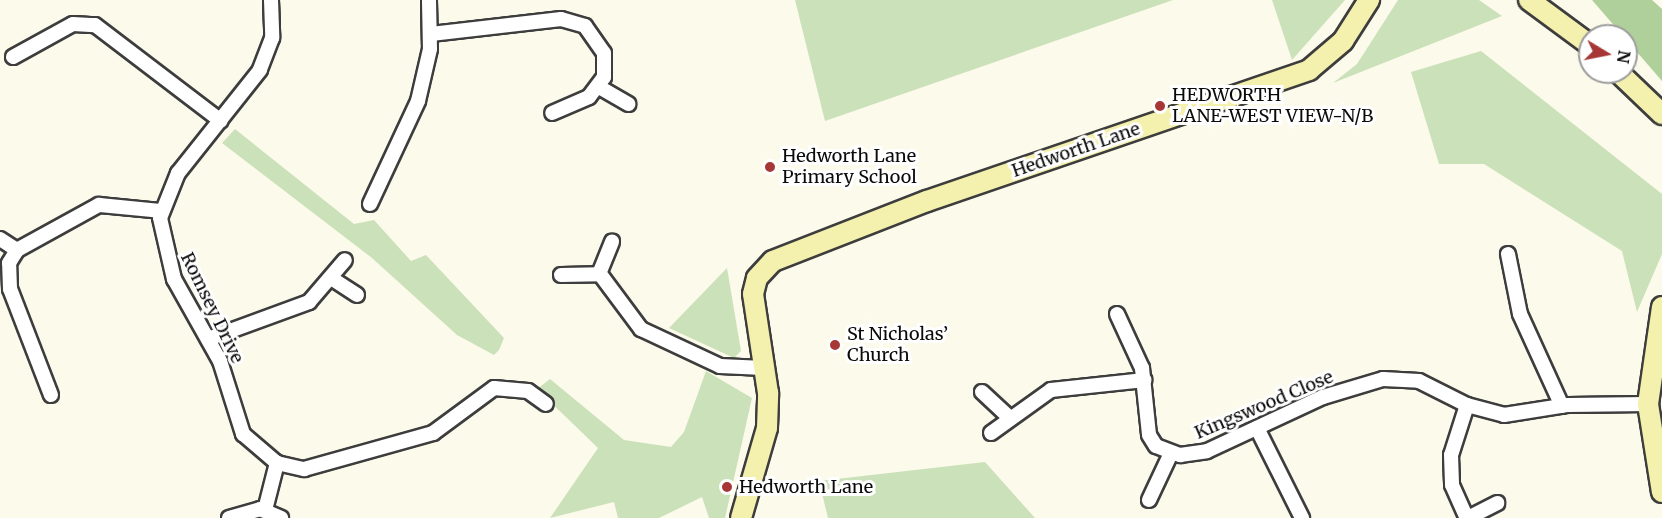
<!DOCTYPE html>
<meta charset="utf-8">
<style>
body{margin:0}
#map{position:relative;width:1662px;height:518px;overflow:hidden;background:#fcfaea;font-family:Merriweather,serif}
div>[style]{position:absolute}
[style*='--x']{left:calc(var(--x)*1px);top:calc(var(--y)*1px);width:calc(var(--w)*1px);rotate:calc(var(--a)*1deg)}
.green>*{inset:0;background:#cbe1b9}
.forest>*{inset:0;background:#afd09a}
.roads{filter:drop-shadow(2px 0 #3d3d3d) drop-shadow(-2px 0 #3d3d3d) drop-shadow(0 2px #3d3d3d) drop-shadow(0 -2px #3d3d3d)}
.street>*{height:14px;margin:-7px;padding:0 7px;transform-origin:7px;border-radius:7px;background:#fff}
.secondary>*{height:20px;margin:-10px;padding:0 10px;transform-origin:10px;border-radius:10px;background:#f4f0ad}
.dots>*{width:16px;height:16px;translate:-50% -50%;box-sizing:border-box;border:3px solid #fff;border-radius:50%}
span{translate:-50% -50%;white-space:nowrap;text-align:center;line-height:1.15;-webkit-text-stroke:6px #fff;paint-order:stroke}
.poi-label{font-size:18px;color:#0a0a0a}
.left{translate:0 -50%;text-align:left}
.street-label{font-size:18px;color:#0a0a0a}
.north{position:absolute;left:1578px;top:24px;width:60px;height:60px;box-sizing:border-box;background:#fff;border:2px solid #9d9d9d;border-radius:50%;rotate:100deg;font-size:16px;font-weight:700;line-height:24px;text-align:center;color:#0a0a0a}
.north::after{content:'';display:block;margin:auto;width:21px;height:27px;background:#a63736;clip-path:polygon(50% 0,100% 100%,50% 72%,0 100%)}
</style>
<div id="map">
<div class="green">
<i style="clip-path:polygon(795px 0,1173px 0,825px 121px)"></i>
<i style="clip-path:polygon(1272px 0,1345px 0,1292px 60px)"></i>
<i style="clip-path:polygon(1398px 0,1479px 0,1502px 16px,1333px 83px,1357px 64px)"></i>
<i style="clip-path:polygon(1481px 51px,1662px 194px,1662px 254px,1637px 312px,1622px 251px,1484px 164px,1439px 164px,1411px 72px)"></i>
<i style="clip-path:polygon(235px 129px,354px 224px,374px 220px,411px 261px,426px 255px,504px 338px,499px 350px,494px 355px,457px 335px,372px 258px,222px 143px)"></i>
<i style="clip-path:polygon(727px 268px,741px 351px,734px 358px,669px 328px)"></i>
<i style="clip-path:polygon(706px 371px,752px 398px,725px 518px,709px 518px,702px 497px,659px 518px,618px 518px,614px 502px,550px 518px,598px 448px,537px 389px,550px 379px,624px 440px,671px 447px,684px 432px)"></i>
<i style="clip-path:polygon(985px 462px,1035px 518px,828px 518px,819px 481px)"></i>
</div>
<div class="forest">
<i style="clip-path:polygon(1592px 0,1652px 0,1662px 9px,1662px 81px)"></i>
</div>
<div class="roads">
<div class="street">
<i style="--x:271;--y:0;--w:38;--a:88"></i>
<i style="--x:272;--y:38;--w:34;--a:111"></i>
<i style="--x:260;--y:70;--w:132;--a:128.5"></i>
<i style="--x:178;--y:173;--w:48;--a:111.8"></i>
<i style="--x:160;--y:218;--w:63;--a:77.1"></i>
<i style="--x:174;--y:279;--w:94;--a:60.7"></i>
<i style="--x:220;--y:361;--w:77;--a:72.5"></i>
<i style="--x:243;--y:434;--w:45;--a:40.5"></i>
<i style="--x:277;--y:463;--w:28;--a:13"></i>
<i style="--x:304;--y:469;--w:134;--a:-15.6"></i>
<i style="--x:433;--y:433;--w:76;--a:-36.4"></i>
<i style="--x:494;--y:388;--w:34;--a:5"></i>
<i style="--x:528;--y:391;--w:22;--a:36"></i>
<i style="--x:431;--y:34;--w:131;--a:-6.6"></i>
<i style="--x:561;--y:19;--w:25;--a:16"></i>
<i style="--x:585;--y:26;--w:33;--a:55"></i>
<i style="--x:604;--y:53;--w:24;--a:90"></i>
<i style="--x:604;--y:77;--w:25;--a:127"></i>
<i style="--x:589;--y:97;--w:40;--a:156.6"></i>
<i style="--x:13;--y:57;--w:68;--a:-28.8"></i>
<i style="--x:73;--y:24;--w:22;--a:3"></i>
<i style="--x:95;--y:25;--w:158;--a:37.3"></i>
<i style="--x:599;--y:87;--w:34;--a:30"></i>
<i style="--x:370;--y:204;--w:114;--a:-65"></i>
<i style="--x:418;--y:101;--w:53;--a:-77"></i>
<i style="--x:430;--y:49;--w:49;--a:-91.2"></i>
<i style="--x:0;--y:239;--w:20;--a:33"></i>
<i style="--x:1508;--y:254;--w:61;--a:78.7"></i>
<i style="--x:1520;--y:314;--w:101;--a:65.5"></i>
<i style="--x:599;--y:274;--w:35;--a:-68"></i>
<i style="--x:561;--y:275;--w:39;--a:-1"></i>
<i style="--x:600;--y:274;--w:69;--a:53.3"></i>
<i style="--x:641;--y:329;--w:87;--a:25.1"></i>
<i style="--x:720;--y:366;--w:44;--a:2.6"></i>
<i style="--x:331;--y:278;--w:31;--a:33"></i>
<i style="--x:1117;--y:314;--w:60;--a:65.2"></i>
<i style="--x:1142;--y:368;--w:67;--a:84"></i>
<i style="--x:1149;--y:435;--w:13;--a:58"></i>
<i style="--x:1156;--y:446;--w:26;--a:21"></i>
<i style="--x:1180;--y:455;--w:27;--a:-8"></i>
<i style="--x:1207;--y:451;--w:128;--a:-25"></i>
<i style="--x:1323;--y:397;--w:63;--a:-16.7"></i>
<i style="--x:1383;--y:379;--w:36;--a:3"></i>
<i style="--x:1419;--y:381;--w:54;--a:26.6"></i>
<i style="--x:1467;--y:405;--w:38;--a:15"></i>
<i style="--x:1504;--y:415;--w:65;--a:-8.9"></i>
<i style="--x:1568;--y:405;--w:80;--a:-0.7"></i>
<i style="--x:208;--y:339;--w:108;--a:-20.1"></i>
<i style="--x:309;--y:302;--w:55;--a:-49.4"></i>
<i style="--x:982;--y:392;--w:38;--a:43"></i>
<i style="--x:51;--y:395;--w:114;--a:-111.1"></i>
<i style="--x:10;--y:289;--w:26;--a:-92"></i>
<i style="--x:9;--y:263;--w:15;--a:-58"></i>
<i style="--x:17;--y:250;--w:94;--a:-28.8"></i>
<i style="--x:99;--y:205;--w:62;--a:5.5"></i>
<i style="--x:1467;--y:405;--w:52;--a:107.7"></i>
<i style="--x:1451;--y:455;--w:30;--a:88"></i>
<i style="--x:1452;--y:485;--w:36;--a:66"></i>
<i style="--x:1257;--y:428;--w:101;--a:63.4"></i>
<i style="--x:991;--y:433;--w:74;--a:-35.6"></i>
<i style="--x:1051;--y:390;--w:94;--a:-6.1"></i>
<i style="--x:1149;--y:500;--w:52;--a:-64.9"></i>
<i style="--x:265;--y:510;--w:49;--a:-75.7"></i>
<i style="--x:229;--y:518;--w:32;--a:-16"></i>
<i style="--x:260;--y:509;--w:23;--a:23"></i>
<i style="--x:1468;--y:518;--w:33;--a:-27"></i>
</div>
<div class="secondary">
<i style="--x:1529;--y:0;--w:76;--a:36.4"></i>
<i style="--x:1618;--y:72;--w:61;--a:43.7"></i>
<i style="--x:1662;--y:307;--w:98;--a:98.2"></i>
<i style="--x:1648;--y:404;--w:89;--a:81"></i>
<i style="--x:741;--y:518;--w:94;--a:-73.9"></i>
<i style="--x:767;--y:428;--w:35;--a:-88"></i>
<i style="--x:768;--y:393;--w:100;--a:-98.6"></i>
<i style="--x:753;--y:294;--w:16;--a:-76"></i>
<i style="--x:757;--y:278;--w:23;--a:-47"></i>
<i style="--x:773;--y:261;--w:165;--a:-21.3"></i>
<i style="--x:927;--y:201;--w:404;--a:-18.9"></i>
<i style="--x:1309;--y:70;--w:45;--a:-40.5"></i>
<i style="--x:1343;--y:41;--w:49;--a:-57.6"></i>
</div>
</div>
<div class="dots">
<i style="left:1160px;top:106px;background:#a63736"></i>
<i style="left:770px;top:167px;background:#a63736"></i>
<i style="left:835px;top:345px;background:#a63736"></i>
<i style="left:727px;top:487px;background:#a63736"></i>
</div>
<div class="poi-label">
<span class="left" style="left:1172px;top:106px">HEDWORTH<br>LANE-WEST VIEW-N/B</span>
<span class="left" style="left:782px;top:167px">Hedworth Lane<br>Primary School</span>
<span class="left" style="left:847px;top:345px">St Nicholas’<br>Church</span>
<span class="left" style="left:739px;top:487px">Hedworth Lane</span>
</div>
<div class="street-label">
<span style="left:1076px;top:150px;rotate:-19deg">Hedworth Lane</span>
<span style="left:212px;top:308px;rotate:64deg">Romsey Drive</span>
<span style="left:1264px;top:405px;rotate:-23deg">Kingswood Close</span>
</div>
<div class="north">N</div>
</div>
